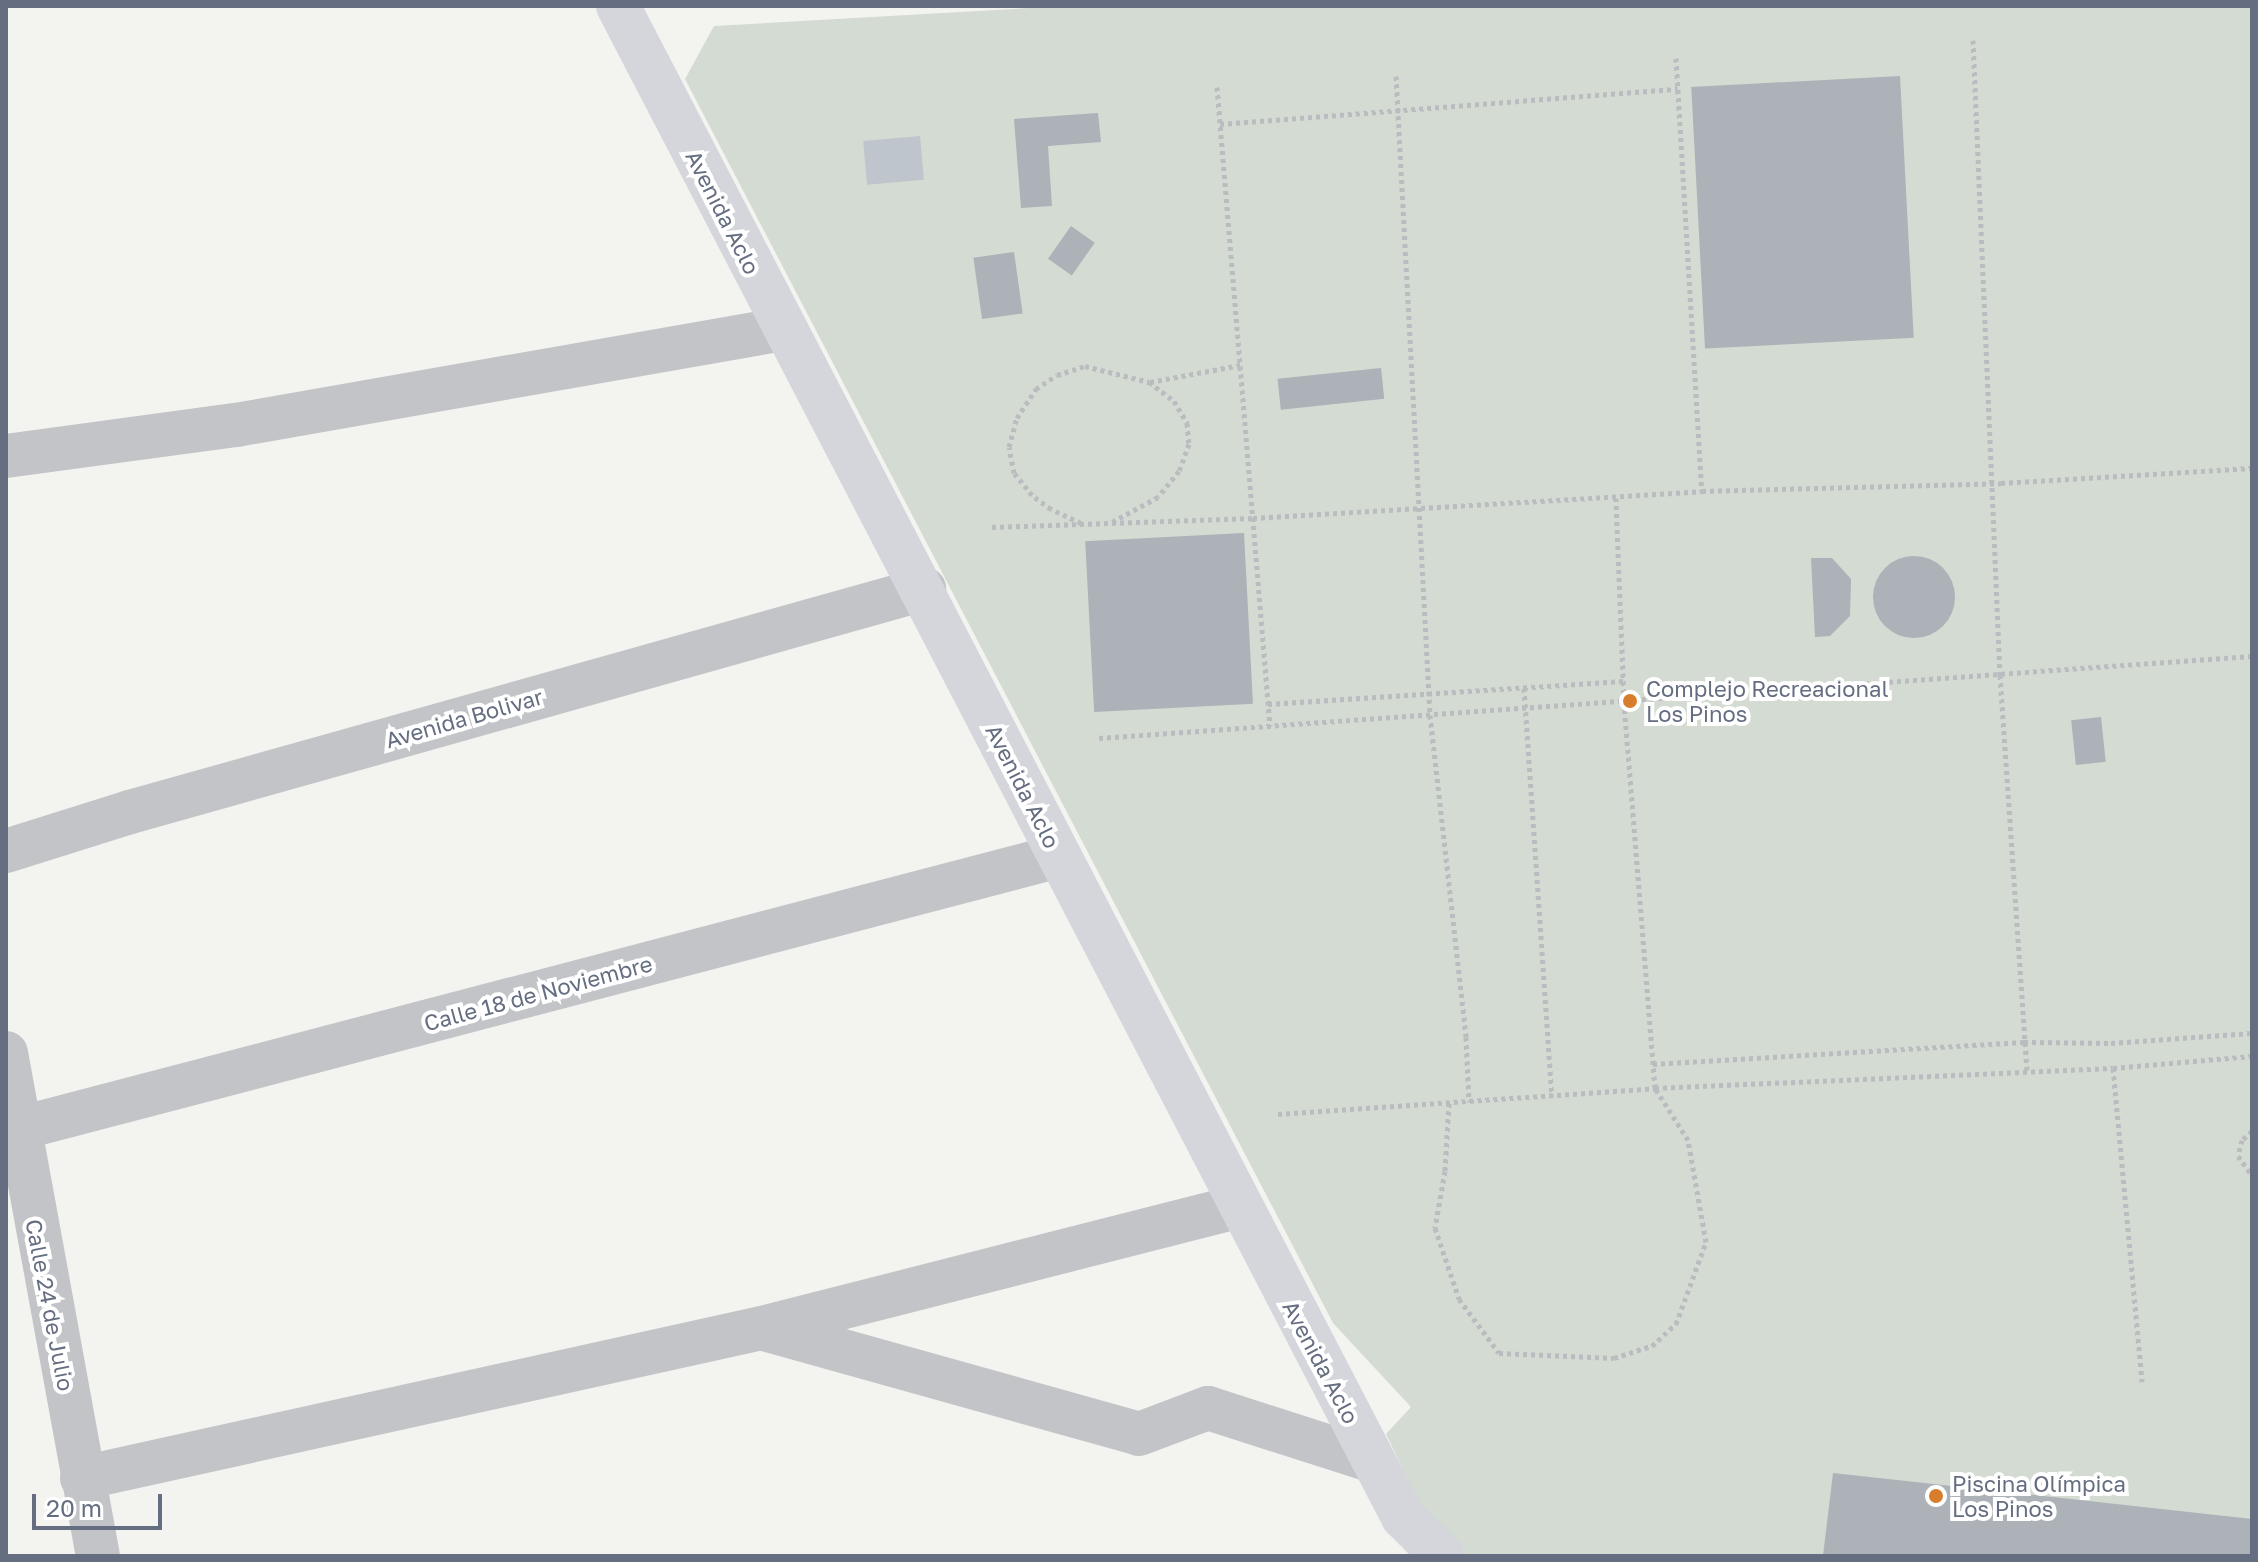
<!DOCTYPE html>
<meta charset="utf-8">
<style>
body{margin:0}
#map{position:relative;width:2258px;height:1562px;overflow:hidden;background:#f3f4f0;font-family:"Golos Text",sans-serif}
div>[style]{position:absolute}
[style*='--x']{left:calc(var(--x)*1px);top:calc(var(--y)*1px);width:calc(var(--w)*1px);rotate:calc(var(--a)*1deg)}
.green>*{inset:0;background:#d3dbd2}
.water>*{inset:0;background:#bfc5cc;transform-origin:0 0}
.building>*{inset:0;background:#adb1b8;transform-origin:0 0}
.round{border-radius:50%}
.path>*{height:5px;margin-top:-2.5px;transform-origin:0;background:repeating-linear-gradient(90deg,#bbbcbf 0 4px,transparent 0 8px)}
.street>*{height:44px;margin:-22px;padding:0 22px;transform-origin:22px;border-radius:22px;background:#c2c4c8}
.secondary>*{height:44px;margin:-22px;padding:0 22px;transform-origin:22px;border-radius:22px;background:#d4d6dc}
.dots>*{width:22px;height:22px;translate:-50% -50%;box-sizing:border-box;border:4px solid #fff;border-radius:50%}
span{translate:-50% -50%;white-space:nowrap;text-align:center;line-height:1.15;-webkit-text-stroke:8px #fff;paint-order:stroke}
.street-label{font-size:22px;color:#656d80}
.poi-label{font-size:22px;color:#656d80}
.left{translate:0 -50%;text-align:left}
.frame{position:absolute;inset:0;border:8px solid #656d80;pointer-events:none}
.scale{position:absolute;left:32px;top:1494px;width:130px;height:36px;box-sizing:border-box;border:4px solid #656d80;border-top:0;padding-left:10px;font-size:24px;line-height:28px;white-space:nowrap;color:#656d80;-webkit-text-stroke:6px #fff;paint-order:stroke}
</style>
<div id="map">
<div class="green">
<i style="clip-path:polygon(1064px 6px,2252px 6px,2252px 1556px,1466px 1556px,1428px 1522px,1386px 1434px,1411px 1407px,1333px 1323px,685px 79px,714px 26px)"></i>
</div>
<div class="water">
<i style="left:920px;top:136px;width:44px;height:57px;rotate:85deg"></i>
</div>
<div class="building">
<i style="left:1900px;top:76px;width:262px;height:209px;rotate:87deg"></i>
<i style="clip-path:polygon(1098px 113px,1101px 142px,1048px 146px,1052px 206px,1021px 208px,1014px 119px)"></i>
<i style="left:1071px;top:226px;width:29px;height:40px;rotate:35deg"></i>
<i style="left:1014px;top:252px;width:62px;height:41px;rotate:82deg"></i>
<i style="left:1381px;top:368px;width:31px;height:104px;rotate:84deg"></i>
<i style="left:1244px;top:533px;width:171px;height:159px;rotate:87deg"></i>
<i class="round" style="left:1873px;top:556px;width:82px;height:82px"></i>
<i style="clip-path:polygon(1811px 558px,1832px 558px,1851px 579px,1850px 616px,1830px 636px,1815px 637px)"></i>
<i style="left:2101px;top:717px;width:45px;height:30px;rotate:84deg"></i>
<i style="clip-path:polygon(1833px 1473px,2252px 1519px,2252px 1556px,1823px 1556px)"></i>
</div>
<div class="path">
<i style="--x:1973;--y:40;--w:636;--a:87.57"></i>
<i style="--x:2000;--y:675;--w:398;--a:86.1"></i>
<i style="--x:1676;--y:58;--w:434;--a:86.6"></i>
<i style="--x:1396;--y:76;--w:640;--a:86.95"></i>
<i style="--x:1430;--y:715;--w:324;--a:83.6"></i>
<i style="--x:1466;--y:1037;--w:65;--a:87.4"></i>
<i style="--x:1217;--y:87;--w:641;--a:85.26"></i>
<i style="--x:1220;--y:124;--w:459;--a:-4.4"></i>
<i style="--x:1150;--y:382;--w:92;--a:-10.7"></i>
<i style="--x:1081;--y:523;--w:33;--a:-155"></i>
<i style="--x:1051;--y:509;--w:24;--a:-144"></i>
<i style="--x:1032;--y:495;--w:28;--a:-129"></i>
<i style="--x:1014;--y:473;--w:26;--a:-101"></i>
<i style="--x:1009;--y:447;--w:30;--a:-75"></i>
<i style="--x:1017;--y:418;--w:35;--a:-57"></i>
<i style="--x:1036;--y:389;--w:25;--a:-34"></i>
<i style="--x:1057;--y:375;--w:29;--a:-18"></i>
<i style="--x:1085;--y:366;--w:66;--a:14"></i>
<i style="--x:1149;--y:382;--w:31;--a:37"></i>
<i style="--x:1174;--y:401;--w:26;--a:59"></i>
<i style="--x:1187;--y:423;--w:21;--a:85"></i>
<i style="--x:1189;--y:444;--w:29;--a:110"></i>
<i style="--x:1179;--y:471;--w:33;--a:129"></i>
<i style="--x:1158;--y:497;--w:52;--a:151.5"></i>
<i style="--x:992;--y:527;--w:261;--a:-2"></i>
<i style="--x:1253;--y:518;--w:450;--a:-3.4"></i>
<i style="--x:1702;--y:491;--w:299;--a:-1.5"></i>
<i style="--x:2001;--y:483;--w:251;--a:-3.4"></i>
<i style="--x:1524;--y:688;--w:409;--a:86.1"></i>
<i style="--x:1268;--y:704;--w:356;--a:-3.7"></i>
<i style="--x:1099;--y:738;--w:1156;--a:-4.07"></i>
<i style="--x:1653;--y:1064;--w:372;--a:-3.4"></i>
<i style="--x:2024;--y:1042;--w:87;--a:0.7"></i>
<i style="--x:2111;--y:1043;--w:141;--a:-4.1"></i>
<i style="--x:2113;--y:1068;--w:315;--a:84.7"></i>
<i style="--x:1449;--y:1103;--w:68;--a:93.4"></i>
<i style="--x:1445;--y:1171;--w:58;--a:100"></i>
<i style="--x:1435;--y:1228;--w:75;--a:71.3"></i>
<i style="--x:1459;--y:1299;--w:67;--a:53.5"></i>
<i style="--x:1499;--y:1353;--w:115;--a:2.5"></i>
<i style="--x:1614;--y:1358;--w:40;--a:-18"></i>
<i style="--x:1652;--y:1346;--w:33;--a:-43"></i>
<i style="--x:1676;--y:1324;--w:87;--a:-69.9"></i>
<i style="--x:1706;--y:1242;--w:104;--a:-100"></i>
<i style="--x:1688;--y:1140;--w:62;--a:-122.4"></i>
<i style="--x:1655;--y:1088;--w:388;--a:-94.6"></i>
<i style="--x:1624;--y:701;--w:203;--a:-92.3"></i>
<i style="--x:1278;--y:1114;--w:378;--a:-3.9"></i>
<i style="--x:1655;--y:1088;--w:458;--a:-2.5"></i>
<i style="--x:2113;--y:1068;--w:140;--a:-4.9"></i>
<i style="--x:2252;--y:1131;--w:13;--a:138"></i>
<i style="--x:2242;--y:1140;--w:16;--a:104"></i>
<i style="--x:2238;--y:1156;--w:24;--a:54"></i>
</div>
<div class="street">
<i style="--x:6;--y:456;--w:232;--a:-7.7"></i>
<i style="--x:236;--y:425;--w:555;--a:-9.95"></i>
<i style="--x:6;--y:851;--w:130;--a:-17.5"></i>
<i style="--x:130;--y:812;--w:825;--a:-15.69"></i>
<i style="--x:6;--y:1053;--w:511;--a:79.64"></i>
<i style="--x:17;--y:1129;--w:1077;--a:-14.68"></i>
<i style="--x:764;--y:1329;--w:389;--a:15.6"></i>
<i style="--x:1139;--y:1434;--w:74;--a:-20.6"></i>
<i style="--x:1208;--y:1408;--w:173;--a:17.8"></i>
<i style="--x:82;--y:1478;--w:696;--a:-12.44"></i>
<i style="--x:762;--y:1328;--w:493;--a:-14.3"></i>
</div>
<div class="secondary">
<i style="--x:618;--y:6;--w:1703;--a:62.55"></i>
<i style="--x:1403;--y:1517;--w:55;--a:45"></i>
</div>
<div class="dots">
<i style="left:1630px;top:701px;background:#d87d2d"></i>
<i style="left:1936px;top:1496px;background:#d87d2d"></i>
</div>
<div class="street-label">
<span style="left:723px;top:212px;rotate:63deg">Avenida Aclo</span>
<span style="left:464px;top:718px;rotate:-16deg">Avenida Bolivar</span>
<span style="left:1023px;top:786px;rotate:63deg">Avenida Aclo</span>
<span style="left:538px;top:993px;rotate:-15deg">Calle 18 de Noviembre</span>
<span style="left:50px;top:1305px;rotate:79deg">Calle 24 de Julio</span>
<span style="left:1321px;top:1362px;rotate:62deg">Avenida Aclo</span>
</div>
<div class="poi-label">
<span class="left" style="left:1646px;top:701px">Complejo Recreacional<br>Los Pinos</span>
<span class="left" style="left:1952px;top:1496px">Piscina Olímpica<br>Los Pinos</span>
</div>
<div class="frame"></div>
<div class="scale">20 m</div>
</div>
